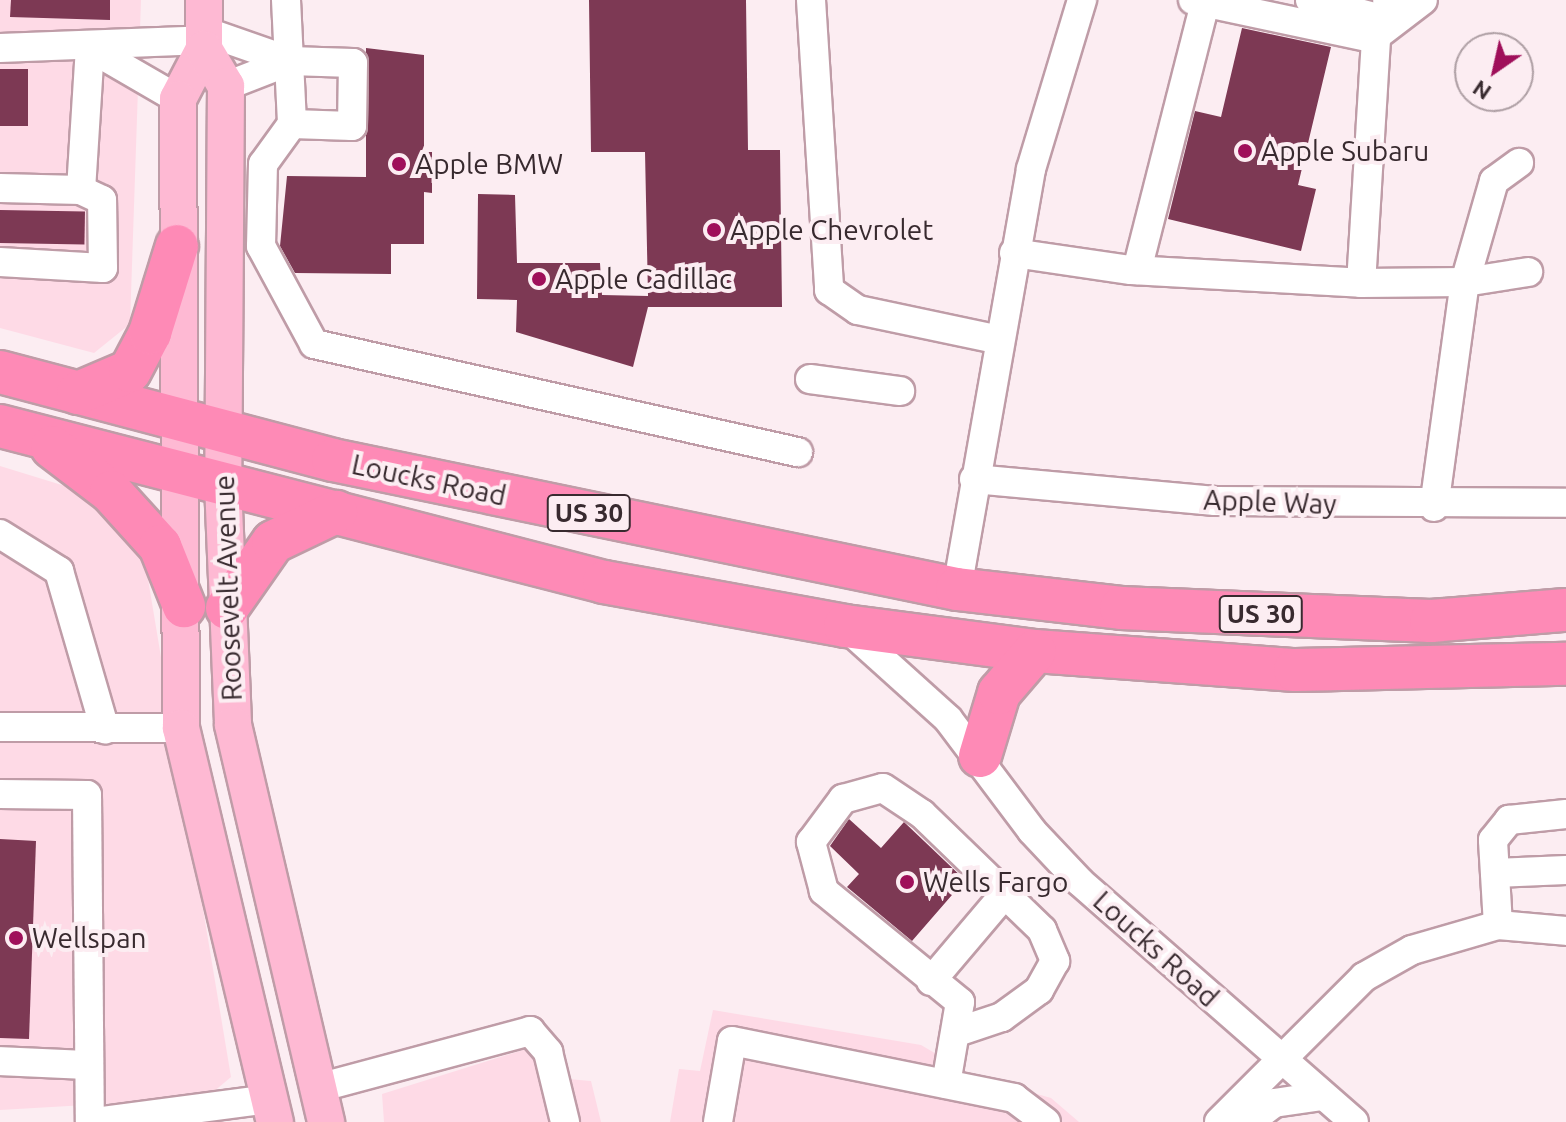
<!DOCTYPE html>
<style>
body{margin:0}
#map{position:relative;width:1566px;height:1122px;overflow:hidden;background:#fcedf2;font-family:Ubuntu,sans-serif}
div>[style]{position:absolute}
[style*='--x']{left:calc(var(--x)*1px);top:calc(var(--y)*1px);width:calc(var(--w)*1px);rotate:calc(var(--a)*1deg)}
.built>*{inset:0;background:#fedae6}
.building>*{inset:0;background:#7d3954;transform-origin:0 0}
.roads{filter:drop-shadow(2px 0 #bf9ca7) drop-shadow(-2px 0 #bf9ca7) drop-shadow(0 2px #bf9ca7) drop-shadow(0 -2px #bf9ca7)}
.minor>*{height:28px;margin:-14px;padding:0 14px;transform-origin:14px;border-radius:14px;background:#fff}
.major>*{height:36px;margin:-18px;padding:0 18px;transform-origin:18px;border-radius:18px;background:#feb9d3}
.highway>*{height:42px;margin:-21px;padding:0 21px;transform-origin:21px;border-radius:21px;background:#fe8ab6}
.dots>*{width:22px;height:22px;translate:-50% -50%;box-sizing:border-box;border:4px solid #fcedf2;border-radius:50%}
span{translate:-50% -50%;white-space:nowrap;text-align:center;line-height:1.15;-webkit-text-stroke:8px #fcedf2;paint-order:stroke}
.shield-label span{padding:2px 6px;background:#fcedf2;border:2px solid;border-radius:6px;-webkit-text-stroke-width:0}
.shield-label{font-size:26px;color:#382a2f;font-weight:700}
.poi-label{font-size:28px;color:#382a2f}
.left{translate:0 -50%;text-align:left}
.street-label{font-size:28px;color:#382a2f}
.north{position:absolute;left:1454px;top:32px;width:80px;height:80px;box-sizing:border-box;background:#fcedf2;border:2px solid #ae9fa4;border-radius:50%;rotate:214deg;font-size:22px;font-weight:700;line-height:32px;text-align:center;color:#382a2f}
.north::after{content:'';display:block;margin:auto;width:28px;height:36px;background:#9f0f5a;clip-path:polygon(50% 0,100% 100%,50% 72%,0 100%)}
</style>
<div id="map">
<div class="built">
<i style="clip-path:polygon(0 0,141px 0,130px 324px,94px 353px,0 328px)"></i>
<i style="clip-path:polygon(0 466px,78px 490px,145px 561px,231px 1077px,206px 1098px,0 1110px)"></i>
<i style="clip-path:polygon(713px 1010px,921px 1045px,974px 1076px,1051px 1098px,1079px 1122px,670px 1122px,679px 1069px,700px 1071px)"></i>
<i style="clip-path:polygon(526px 1049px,568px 1079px,591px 1081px,601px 1122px,384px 1122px,382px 1094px)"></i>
</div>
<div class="building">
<i style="clip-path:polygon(11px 0,110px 0,110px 20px,10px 17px)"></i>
<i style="clip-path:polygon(589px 0,746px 0,748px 150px,780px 150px,782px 307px,648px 307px,633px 367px,516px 332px,517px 300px,477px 299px,478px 194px,515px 195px,517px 263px,600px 263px,602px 295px,648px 296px,645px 152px,591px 152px)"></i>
<i style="clip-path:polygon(1242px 28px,1331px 47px,1298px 185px,1316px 189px,1301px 251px,1168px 219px,1195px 111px,1221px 117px)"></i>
<i style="clip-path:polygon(366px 48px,424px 55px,424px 152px,432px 152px,432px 193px,424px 192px,424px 244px,391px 244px,391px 274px,295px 273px,280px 246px,287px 176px,366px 177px)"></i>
<i style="left:0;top:69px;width:28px;height:57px"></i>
<i style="left:0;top:210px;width:85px;height:33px;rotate:1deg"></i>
<i style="clip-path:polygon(849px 819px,881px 848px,904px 822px,965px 880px,912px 941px,847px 887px,859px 874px,830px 846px)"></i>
<i style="clip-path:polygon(0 839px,36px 841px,29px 1039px,0 1038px)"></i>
</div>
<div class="roads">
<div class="minor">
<i style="--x:286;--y:0;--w:124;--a:87.2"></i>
<i style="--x:292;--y:124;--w:49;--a:125.9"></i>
<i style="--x:263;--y:164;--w:82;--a:91.4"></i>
<i style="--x:261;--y:246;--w:111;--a:61.6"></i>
<i style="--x:314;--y:344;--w:496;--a:12.6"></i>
<i style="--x:811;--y:0;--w:291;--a:86.4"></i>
<i style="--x:829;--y:290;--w:35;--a:35"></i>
<i style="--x:858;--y:310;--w:141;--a:11.9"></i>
<i style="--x:1193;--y:0;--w:187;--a:12"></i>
<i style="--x:1376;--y:39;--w:244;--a:93.5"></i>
<i style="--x:1310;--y:0;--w:82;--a:14.9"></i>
<i style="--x:1389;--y:21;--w:21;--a:-95"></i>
<i style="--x:204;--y:31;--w:91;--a:19.2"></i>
<i style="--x:290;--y:61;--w:63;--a:1.8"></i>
<i style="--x:353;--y:63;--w:63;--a:90.9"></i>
<i style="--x:352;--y:126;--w:60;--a:-178.1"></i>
<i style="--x:1380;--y:33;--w:54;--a:-37.5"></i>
<i style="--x:0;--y:48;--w:205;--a:-2.2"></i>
<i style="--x:90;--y:48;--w:102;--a:30.1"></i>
<i style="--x:226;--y:86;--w:69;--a:-21.3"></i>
<i style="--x:0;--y:188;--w:81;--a:1.4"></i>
<i style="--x:81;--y:190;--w:145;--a:-86.4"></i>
<i style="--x:1014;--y:253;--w:118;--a:8.3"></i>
<i style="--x:1131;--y:270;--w:230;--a:3.2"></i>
<i style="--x:1361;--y:283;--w:104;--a:-0.6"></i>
<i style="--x:1465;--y:282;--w:64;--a:-9"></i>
<i style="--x:0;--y:262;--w:103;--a:3.3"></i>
<i style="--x:103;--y:268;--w:68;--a:-90.8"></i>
<i style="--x:102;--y:200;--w:23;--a:-155"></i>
<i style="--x:1137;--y:270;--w:279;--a:-75.7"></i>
<i style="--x:810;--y:379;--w:91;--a:7.6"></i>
<i style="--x:974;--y:479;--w:242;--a:5.2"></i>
<i style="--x:1215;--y:501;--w:351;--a:0.3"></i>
<i style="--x:1434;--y:507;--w:227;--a:-82.2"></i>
<i style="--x:1465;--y:282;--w:105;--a:-74"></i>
<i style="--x:1494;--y:181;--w:31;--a:-36"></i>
<i style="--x:0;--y:534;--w:70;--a:32.1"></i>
<i style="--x:59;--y:571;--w:165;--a:73.8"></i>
<i style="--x:957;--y:589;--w:426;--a:-80"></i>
<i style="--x:1031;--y:169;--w:177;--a:-73.2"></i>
<i style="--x:846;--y:627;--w:137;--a:42"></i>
<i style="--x:948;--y:719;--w:140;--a:53.1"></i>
<i style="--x:1032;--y:831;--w:70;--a:46.7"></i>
<i style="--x:1080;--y:882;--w:364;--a:41.2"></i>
<i style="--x:0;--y:727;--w:181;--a:0.3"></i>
<i style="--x:0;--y:794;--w:87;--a:0.7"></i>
<i style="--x:87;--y:795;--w:327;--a:89.5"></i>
<i style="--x:1495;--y:873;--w:71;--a:-2.4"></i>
<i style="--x:1498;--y:925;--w:85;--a:-93.4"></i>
<i style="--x:1493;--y:840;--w:26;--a:-51"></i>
<i style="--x:1509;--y:820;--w:57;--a:-6"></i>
<i style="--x:931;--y:981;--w:113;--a:-49.7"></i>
<i style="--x:0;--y:1061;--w:89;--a:2.6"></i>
<i style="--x:946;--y:1084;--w:83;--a:-80.3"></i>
<i style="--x:960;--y:1002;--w:176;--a:-140.8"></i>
<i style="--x:824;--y:891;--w:51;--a:-104.9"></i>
<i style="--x:811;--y:842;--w:54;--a:-53.3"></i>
<i style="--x:843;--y:799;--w:41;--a:-15.4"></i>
<i style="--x:883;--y:788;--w:47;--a:33.7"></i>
<i style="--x:922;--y:814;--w:167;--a:44"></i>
<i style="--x:1042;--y:930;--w:34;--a:67"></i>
<i style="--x:1055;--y:961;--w:33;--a:119"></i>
<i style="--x:1039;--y:990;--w:46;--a:143.9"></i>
<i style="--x:1002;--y:1017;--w:44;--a:161.6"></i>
<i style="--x:318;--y:1088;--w:220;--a:-15"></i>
<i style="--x:530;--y:1031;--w:28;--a:49"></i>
<i style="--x:548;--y:1052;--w:72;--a:76.3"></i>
<i style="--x:94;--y:1122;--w:177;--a:-7.5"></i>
<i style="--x:718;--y:1122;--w:82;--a:-80.2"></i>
<i style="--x:732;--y:1041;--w:288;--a:11.4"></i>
<i style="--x:1014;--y:1098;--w:40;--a:37"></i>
<i style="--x:1219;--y:1122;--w:205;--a:-45"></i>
<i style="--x:1364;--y:977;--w:55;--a:-29.4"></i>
<i style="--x:1412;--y:950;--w:90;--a:-16.2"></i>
<i style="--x:1498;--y:925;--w:68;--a:5"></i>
<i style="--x:1249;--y:1122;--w:31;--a:-37"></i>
<i style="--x:1274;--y:1103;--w:49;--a:-8.3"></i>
</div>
<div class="major">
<i style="--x:204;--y:0;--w:49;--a:90"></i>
<i style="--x:204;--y:49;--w:56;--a:117.5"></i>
<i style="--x:178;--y:99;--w:629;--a:89.73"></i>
<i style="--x:181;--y:728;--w:405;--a:76.6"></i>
<i style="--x:204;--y:49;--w:43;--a:59.3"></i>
<i style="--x:226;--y:86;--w:398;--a:90.4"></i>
<i style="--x:223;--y:484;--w:241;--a:87.6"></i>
<i style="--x:233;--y:725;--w:408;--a:76.8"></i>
</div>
<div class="highway">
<i style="--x:0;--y:372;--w:344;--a:14.8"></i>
<i style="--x:333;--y:460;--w:637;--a:11.68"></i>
<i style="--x:957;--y:589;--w:165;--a:6.6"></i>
<i style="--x:1121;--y:608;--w:310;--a:2.4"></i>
<i style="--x:1431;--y:621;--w:135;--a:-4.7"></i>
<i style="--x:78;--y:393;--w:56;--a:-22.9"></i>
<i style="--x:130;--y:371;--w:43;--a:-62.2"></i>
<i style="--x:150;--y:333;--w:91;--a:-72.8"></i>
<i style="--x:0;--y:426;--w:624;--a:14.48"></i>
<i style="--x:604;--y:582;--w:245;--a:10.3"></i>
<i style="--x:845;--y:626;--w:192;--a:7.5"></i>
<i style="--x:1035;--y:651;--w:261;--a:4.2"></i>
<i style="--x:1295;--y:670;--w:271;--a:-1.3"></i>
<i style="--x:52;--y:447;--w:74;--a:37.3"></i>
<i style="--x:111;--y:492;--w:73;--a:47.8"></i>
<i style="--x:160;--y:546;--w:65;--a:68.2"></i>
<i style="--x:227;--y:608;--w:80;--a:-55.1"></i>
<i style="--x:273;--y:542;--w:70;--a:-25.5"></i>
<i style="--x:980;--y:756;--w:66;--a:-73.2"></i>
<i style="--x:999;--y:693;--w:55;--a:-49.4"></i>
</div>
</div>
<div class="dots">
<i style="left:1245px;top:151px;background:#9f0f5a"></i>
<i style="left:399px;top:164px;background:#9f0f5a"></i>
<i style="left:714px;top:230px;background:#9f0f5a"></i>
<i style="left:539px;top:279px;background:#9f0f5a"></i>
<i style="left:907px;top:882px;background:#9f0f5a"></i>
<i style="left:16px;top:938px;background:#9f0f5a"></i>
</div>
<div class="shield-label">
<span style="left:589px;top:513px">US 30</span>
<span style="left:1261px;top:614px">US 30</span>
</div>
<div class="poi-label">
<span class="left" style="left:1261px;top:151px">Apple Subaru</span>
<span class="left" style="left:415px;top:164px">Apple BMW</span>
<span class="left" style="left:730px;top:230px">Apple Chevrolet</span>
<span class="left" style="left:555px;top:279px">Apple Cadillac</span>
<span class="left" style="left:923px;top:882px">Wells Fargo</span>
<span class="left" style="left:32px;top:938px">Wellspan</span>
</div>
<div class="street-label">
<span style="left:429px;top:480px;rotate:12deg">Loucks Road</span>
<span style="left:1270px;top:502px;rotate:2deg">Apple Way</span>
<span style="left:228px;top:588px;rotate:-92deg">Roosevelt Avenue</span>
<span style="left:1156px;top:949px;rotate:42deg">Loucks Road</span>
</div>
<div class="north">N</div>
</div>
